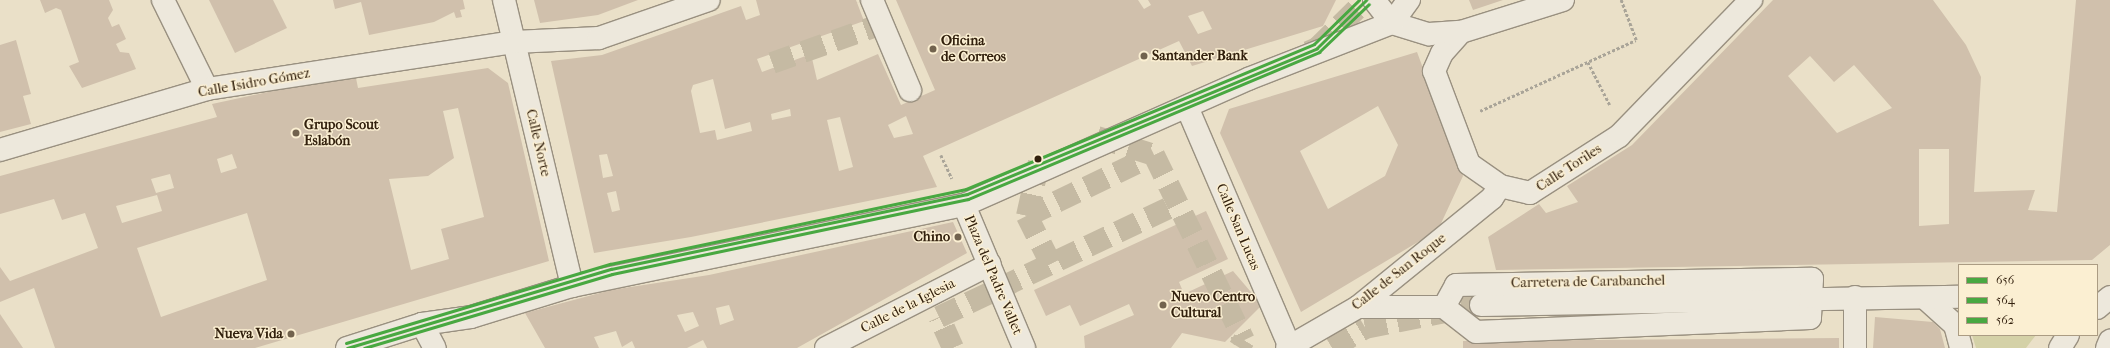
<!DOCTYPE html>
<meta charset="utf-8">
<style>
body{margin:0}
#map{position:relative;width:2110px;height:348px;overflow:hidden;background:#eae0c8;font-family:"IM FELL French Canon",serif}
div>[style]{position:absolute}
[style*='--x']{left:calc(var(--x)*1px);top:calc(var(--y)*1px);width:calc(var(--w)*1px);rotate:calc(var(--a)*1deg)}
.green>*{inset:0;background:#d4d1a7}
.building>*{inset:0;background:#d0c0ac}
.minor-tunnel>*{height:22px;margin-top:-11px;transform-origin:0;background:repeating-linear-gradient(90deg,#c5baa3 0 22px,transparent 0 33px)}
.path>*{height:2.5px;margin-top:-1.25px;transform-origin:0;background:repeating-linear-gradient(90deg,#a9a498 0 3px,transparent 0 5px)}
.roads{filter:drop-shadow(1px 0 #999080) drop-shadow(-1px 0 #999080) drop-shadow(0 1px #999080) drop-shadow(0 -1px #999080)}
.minor>*{height:22px;margin:-11px;padding:0 11px;transform-origin:11px;border-radius:11px;background:#ede8dc}
.bus-1>*{height:3px;margin:-1.5px;padding:0 1.5px;transform-origin:1.5px;border-radius:1.5px;background:#48a841}
.bus-2>*{height:3px;margin:-1.5px;padding:0 1.5px;transform-origin:1.5px;border-radius:1.5px;background:#48a841}
.bus-3>*{height:3px;margin:-1.5px;padding:0 1.5px;transform-origin:1.5px;border-radius:1.5px;background:#48a841}
.dots>*{width:11px;height:11px;translate:-50% -50%;box-sizing:border-box;border:2px solid #fbefd2;border-radius:50%}
span{translate:-50% -50%;white-space:nowrap;text-align:center;line-height:1.15;-webkit-text-stroke:3px #fbefd2;paint-order:stroke}
.poi-label{font-size:14px;color:#32200d;font-weight:700}
.left{translate:0 -50%;text-align:left}
.right{translate:-100% -50%;text-align:right}
.street-label{font-size:14px;color:#32200d}
.legend{position:absolute;left:1958px;top:264px;width:140px;height:72px;box-sizing:border-box;background:#fbefd2;border:1px solid #ab9c83;margin:0;padding:5px 7px;list-style:none;font-size:12px;color:#32200d}
.legend li{display:flex;align-items:center;gap:8px;height:20px}
.legend b{width:20px;border:1px solid #ab9c83}
</style>
<div id="map">
<div class="green">
<i style="clip-path:polygon(1972px 335px,2036px 335px,2026px 348px,1976px 348px)"></i>
</div>
<div class="building">
<i style="clip-path:polygon(40px 0,109px 0,113px 10px,108px 18px,112px 27px,119px 24px,126px 39px,116px 44px,120px 52px,129px 53px,136px 69px,82px 88px,69px 66px,79px 62px,61px 10px,56px 8px,45px 13px)"></i>
<i style="clip-path:polygon(209px 0,273px 0,287px 28px,235px 53px)"></i>
<i style="clip-path:polygon(333px 0,463px 0,465px 9px,460px 10px,462px 17px,456px 18px,454px 12px,434px 22px,369px 35px,361px 2px,335px 9px)"></i>
<i style="clip-path:polygon(534px 0,638px 0,598px 15px,540px 23px)"></i>
<i style="clip-path:polygon(evenodd,756px 0,856px 0,864px 21px,757px 59px,762px 72px,811px 54px,817px 80px,878px 54px,901px 105px,935px 90px,896px 0,1138px 0,1144px 9px,1151px 5px,1148px 0,1336px 0,1323px 26px,1192px 66px,1179px 41px,923px 156px,937px 187px,691px 237px,594px 253px,551px 61px,602px 55px,741px 6px,746px 20px,760px 15px,756px 0,1203px 11px,1212px 29px,1198px 34px,1188px 16px,1203px 11px,756px 0,713px 79px,725px 129px,750px 122px,752px 131px,717px 140px,715px 130px,700px 133px,691px 91px,693px 85px,713px 79px,756px 0,790px 109px,791px 116px,772px 120px,771px 114px,790px 109px,756px 0,906px 116px,913px 134px,894px 138px,888px 125px,906px 116px,756px 0,840px 117px,853px 167px,839px 171px,827px 120px,840px 117px,756px 0,607px 154px,613px 176px,603px 178px,599px 155px,607px 154px,756px 0,616px 191px,620px 210px,612px 212px,607px 193px,616px 191px)"></i>
<i style="clip-path:polygon(1469px 0,1503px 0,1473px 10px)"></i>
<i style="clip-path:polygon(evenodd,1773px 0,1933px 0,1966px 45px,1981px 77px,1974px 192px,2035px 190px,2028px 210px,2057px 212px,2076px 0,2110px 0,2110px 245px,2092px 260px,1496px 270px,1488px 237px,1539px 204px,1546px 213px,1578px 202px,1567px 186px,1632px 145px,1773px 0,1810px 56px,1834px 82px,1854px 65px,1892px 108px,1837px 133px,1788px 76px,1810px 56px,1773px 0,1919px 149px,1949px 149px,1949px 224px,1919px 226px,1919px 149px)"></i>
<i style="clip-path:polygon(16px 40px,31px 94px,23px 96px,31px 124px,0 132px,0 45px)"></i>
<i style="clip-path:polygon(evenodd,1417px 52px,1463px 176px,1438px 230px,1301px 312px,1220px 133px,1229px 109px,1417px 52px,1378px 106px,1398px 145px,1385px 176px,1328px 209px,1300px 151px,1378px 106px)"></i>
<i style="clip-path:polygon(evenodd,488px 68px,508px 83px,549px 261px,255px 348px,55px 348px,34px 288px,0 302px,0 267px,10px 281px,98px 248px,85px 213px,62px 220px,54px 199px,0 214px,0 176px,217px 117px,212px 104px,355px 73px,358px 88px,488px 68px,458px 108px,484px 217px,441px 229px,449px 259px,411px 270px,389px 179px,428px 176px,454px 158px,443px 111px,458px 108px,488px 68px,232px 154px,237px 168px,221px 173px,217px 159px,232px 154px,488px 68px,170px 174px,174px 188px,156px 193px,151px 179px,170px 174px,488px 68px,157px 195px,162px 211px,122px 223px,116px 206px,157px 195px,488px 68px,247px 213px,267px 280px,161px 317px,137px 248px,247px 213px)"></i>
<i style="clip-path:polygon(1206px 211px,1228px 259px,1179px 282px,1184px 294px,1233px 271px,1262px 305px,1225px 342px,1182px 333px,1171px 348px,1085px 348px,1084px 336px,1134px 315px,1129px 304px,1080px 326px,1070px 305px,1046px 316px,1034px 290px)"></i>
<i style="clip-path:polygon(evenodd,953px 222px,967px 253px,797px 348px,707px 348px,703px 340px,687px 348px,635px 348px,632px 341px,622px 347px,616px 331px,594px 337px,599px 348px,545px 348px,525px 313px,611px 290px,709px 275px,953px 222px,729px 305px,734px 320px,720px 325px,716px 308px,729px 305px,953px 222px,693px 312px,699px 326px,685px 332px,677px 315px,693px 312px)"></i>
<i style="clip-path:polygon(0 314px,23px 348px,0 348px)"></i>
<i style="clip-path:polygon(1875px 317px,1933px 322px,1940px 329px,1945px 348px,1873px 348px)"></i>
<i style="clip-path:polygon(1839px 338px,1839px 348px,1463px 348px,1463px 341px)"></i>
</div>
<div class="minor-tunnel">
<i style="--x:1308;--y:52;--w:10;--a:-24"></i>
<i style="--x:1317;--y:48;--w:69;--a:-44.4"></i>
<i style="--x:772;--y:63;--w:117;--a:-19.5"></i>
<i style="--x:1097;--y:137;--w:60;--a:17.5"></i>
<i style="--x:1027;--y:216;--w:55;--a:-77.5"></i>
<i style="--x:1051;--y:264;--w:54;--a:-116.6"></i>
<i style="--x:1027;--y:216;--w:141;--a:-25.7"></i>
<i style="--x:1154;--y:155;--w:206;--a:64.1"></i>
<i style="--x:1244;--y:340;--w:9;--a:122"></i>
<i style="--x:953;--y:348;--w:34;--a:-114"></i>
<i style="--x:939;--y:317;--w:263;--a:-25.4"></i>
<i style="--x:1332;--y:348;--w:39;--a:-31"></i>
<i style="--x:1365;--y:328;--w:118;--a:-11.2"></i>
</div>
<div class="path">
<i style="--x:1588;--y:62;--w:48;--a:62.9"></i>
<i style="--x:1480;--y:111;--w:171;--a:-24.5"></i>
<i style="--x:1636;--y:40;--w:43;--a:-110.6"></i>
<i style="--x:941;--y:155;--w:26;--a:65"></i>
</div>
<div class="roads">
<div class="minor">
<i style="--x:163;--y:0;--w:99;--a:63.7"></i>
<i style="--x:504;--y:0;--w:294;--a:76.6"></i>
<i style="--x:872;--y:0;--w:98;--a:67.1"></i>
<i style="--x:1374;--y:0;--w:29;--a:52"></i>
<i style="--x:1392;--y:23;--w:39;--a:17"></i>
<i style="--x:1429;--y:34;--w:32;--a:-4"></i>
<i style="--x:1563;--y:0;--w:107;--a:162.6"></i>
<i style="--x:1461;--y:32;--w:28;--a:132"></i>
<i style="--x:1442;--y:53;--w:20;--a:114"></i>
<i style="--x:1434;--y:71;--w:99;--a:69.4"></i>
<i style="--x:1469;--y:164;--w:38;--a:35"></i>
<i style="--x:1500;--y:186;--w:31;--a:13"></i>
<i style="--x:1530;--y:193;--w:106;--a:-32.6"></i>
<i style="--x:1619;--y:136;--w:190;--a:-45.9"></i>
<i style="--x:1187;--y:107;--w:261;--a:66.8"></i>
<i style="--x:0;--y:150;--w:216;--a:-16.4"></i>
<i style="--x:207;--y:89;--w:311;--a:-8.7"></i>
<i style="--x:514;--y:42;--w:85;--a:-2.7"></i>
<i style="--x:599;--y:38;--w:116;--a:-19.1"></i>
<i style="--x:964;--y:205;--w:155;--a:67.2"></i>
<i style="--x:1855;--y:297;--w:51;--a:90"></i>
<i style="--x:1925;--y:298;--w:40;--a:42"></i>
<i style="--x:1955;--y:325;--w:24;--a:75"></i>
<i style="--x:1481;--y:305;--w:478;--a:-1"></i>
<i style="--x:1358;--y:307;--w:86;--a:0"></i>
<i style="--x:1444;--y:307;--w:25;--a:-61"></i>
<i style="--x:1456;--y:285;--w:356;--a:-1"></i>
<i style="--x:1812;--y:279;--w:39;--a:93"></i>
<i style="--x:1810;--y:318;--w:334;--a:177.6"></i>
<i style="--x:1476;--y:332;--w:41;--a:-142"></i>
<i style="--x:2097;--y:308;--w:17;--a:-40"></i>
<i style="--x:422;--y:324;--w:27;--a:62"></i>
<i style="--x:347;--y:348;--w:79;--a:-17.7"></i>
<i style="--x:422;--y:324;--w:49;--a:-8.1"></i>
<i style="--x:471;--y:317;--w:106;--a:-17.1"></i>
<i style="--x:572;--y:286;--w:400;--a:-11.7"></i>
<i style="--x:964;--y:205;--w:311;--a:-23.9"></i>
<i style="--x:1248;--y:79;--w:155;--a:-21.3"></i>
<i style="--x:1392;--y:23;--w:29;--a:-54"></i>
<i style="--x:826;--y:348;--w:184;--a:-27.1"></i>
<i style="--x:1287;--y:348;--w:82;--a:-30"></i>
<i style="--x:1358;--y:307;--w:173;--a:-39.1"></i>
<i style="--x:1492;--y:198;--w:14;--a:-56"></i>
<i style="--x:2060;--y:348;--w:15;--a:-58"></i>
<i style="--x:2107;--y:348;--w:8;--a:-67"></i>
</div>
</div>
<div class="bus-1">
<i style="--x:347;--y:348;--w:276;--a:-16.7"></i>
<i style="--x:611;--y:269;--w:364;--a:-11.9"></i>
<i style="--x:967;--y:194;--w:379;--a:-22.6"></i>
<i style="--x:1317;--y:48;--w:69;--a:-44.4"></i>
</div>
<div class="bus-2">
<i style="--x:364;--y:348;--w:259;--a:-16.6"></i>
<i style="--x:612;--y:274;--w:364;--a:-11.9"></i>
<i style="--x:968;--y:199;--w:381;--a:-22.7"></i>
<i style="--x:1319;--y:52;--w:69;--a:-43.8"></i>
</div>
<div class="bus-3">
<i style="--x:346;--y:343;--w:276;--a:-16.7"></i>
<i style="--x:610;--y:264;--w:364;--a:-11.9"></i>
<i style="--x:966;--y:189;--w:377;--a:-22.6"></i>
<i style="--x:1314;--y:44;--w:63;--a:-44.4"></i>
</div>
<div class="dots">
<i style="left:933px;top:49px;background:#72634e"></i>
<i style="left:1144px;top:56px;background:#72634e"></i>
<i style="left:296px;top:133px;background:#72634e"></i>
<i style="left:1038px;top:159px;background:#32200d"></i>
<i style="left:958px;top:237px;background:#72634e"></i>
<i style="left:1163px;top:305px;background:#72634e"></i>
<i style="left:291px;top:334px;background:#72634e"></i>
</div>
<div class="poi-label">
<span class="left" style="left:941px;top:49px">Oficina<br>de Correos</span>
<span class="left" style="left:1152px;top:56px">Santander Bank</span>
<span class="left" style="left:304px;top:133px">Grupo Scout<br>Eslabón</span>
<span class="right" style="left:950px;top:237px">Chino</span>
<span class="left" style="left:1171px;top:305px">Nuevo Centro<br>Cultural</span>
<span class="right" style="left:283px;top:334px">Nueva Vida</span>
</div>
<div class="street-label">
<span style="left:254px;top:83px;rotate:-10deg">Calle Isidro Gómez</span>
<span style="left:538px;top:143px;rotate:77deg">Calle Norte</span>
<span style="left:1569px;top:168px;rotate:-33deg">Calle Toriles</span>
<span style="left:1238px;top:227px;rotate:67deg">Calle San Lucas</span>
<span style="left:1399px;top:272px;rotate:-38deg">Calle de San Roque</span>
<span style="left:993px;top:275px;rotate:67deg">Plaza del Padre Vallet</span>
<span style="left:1588px;top:282px;rotate:-1deg">Carretera de Carabanchel</span>
<span style="left:908px;top:306px;rotate:-27deg">Calle de la Iglesia</span>
</div>
<ul class="legend">
<li><b style="height:5px;background:#48a841"></b>656</li>
<li><b style="height:5px;background:#48a841"></b>564</li>
<li><b style="height:5px;background:#48a841"></b>562</li>
</ul>
</div>
